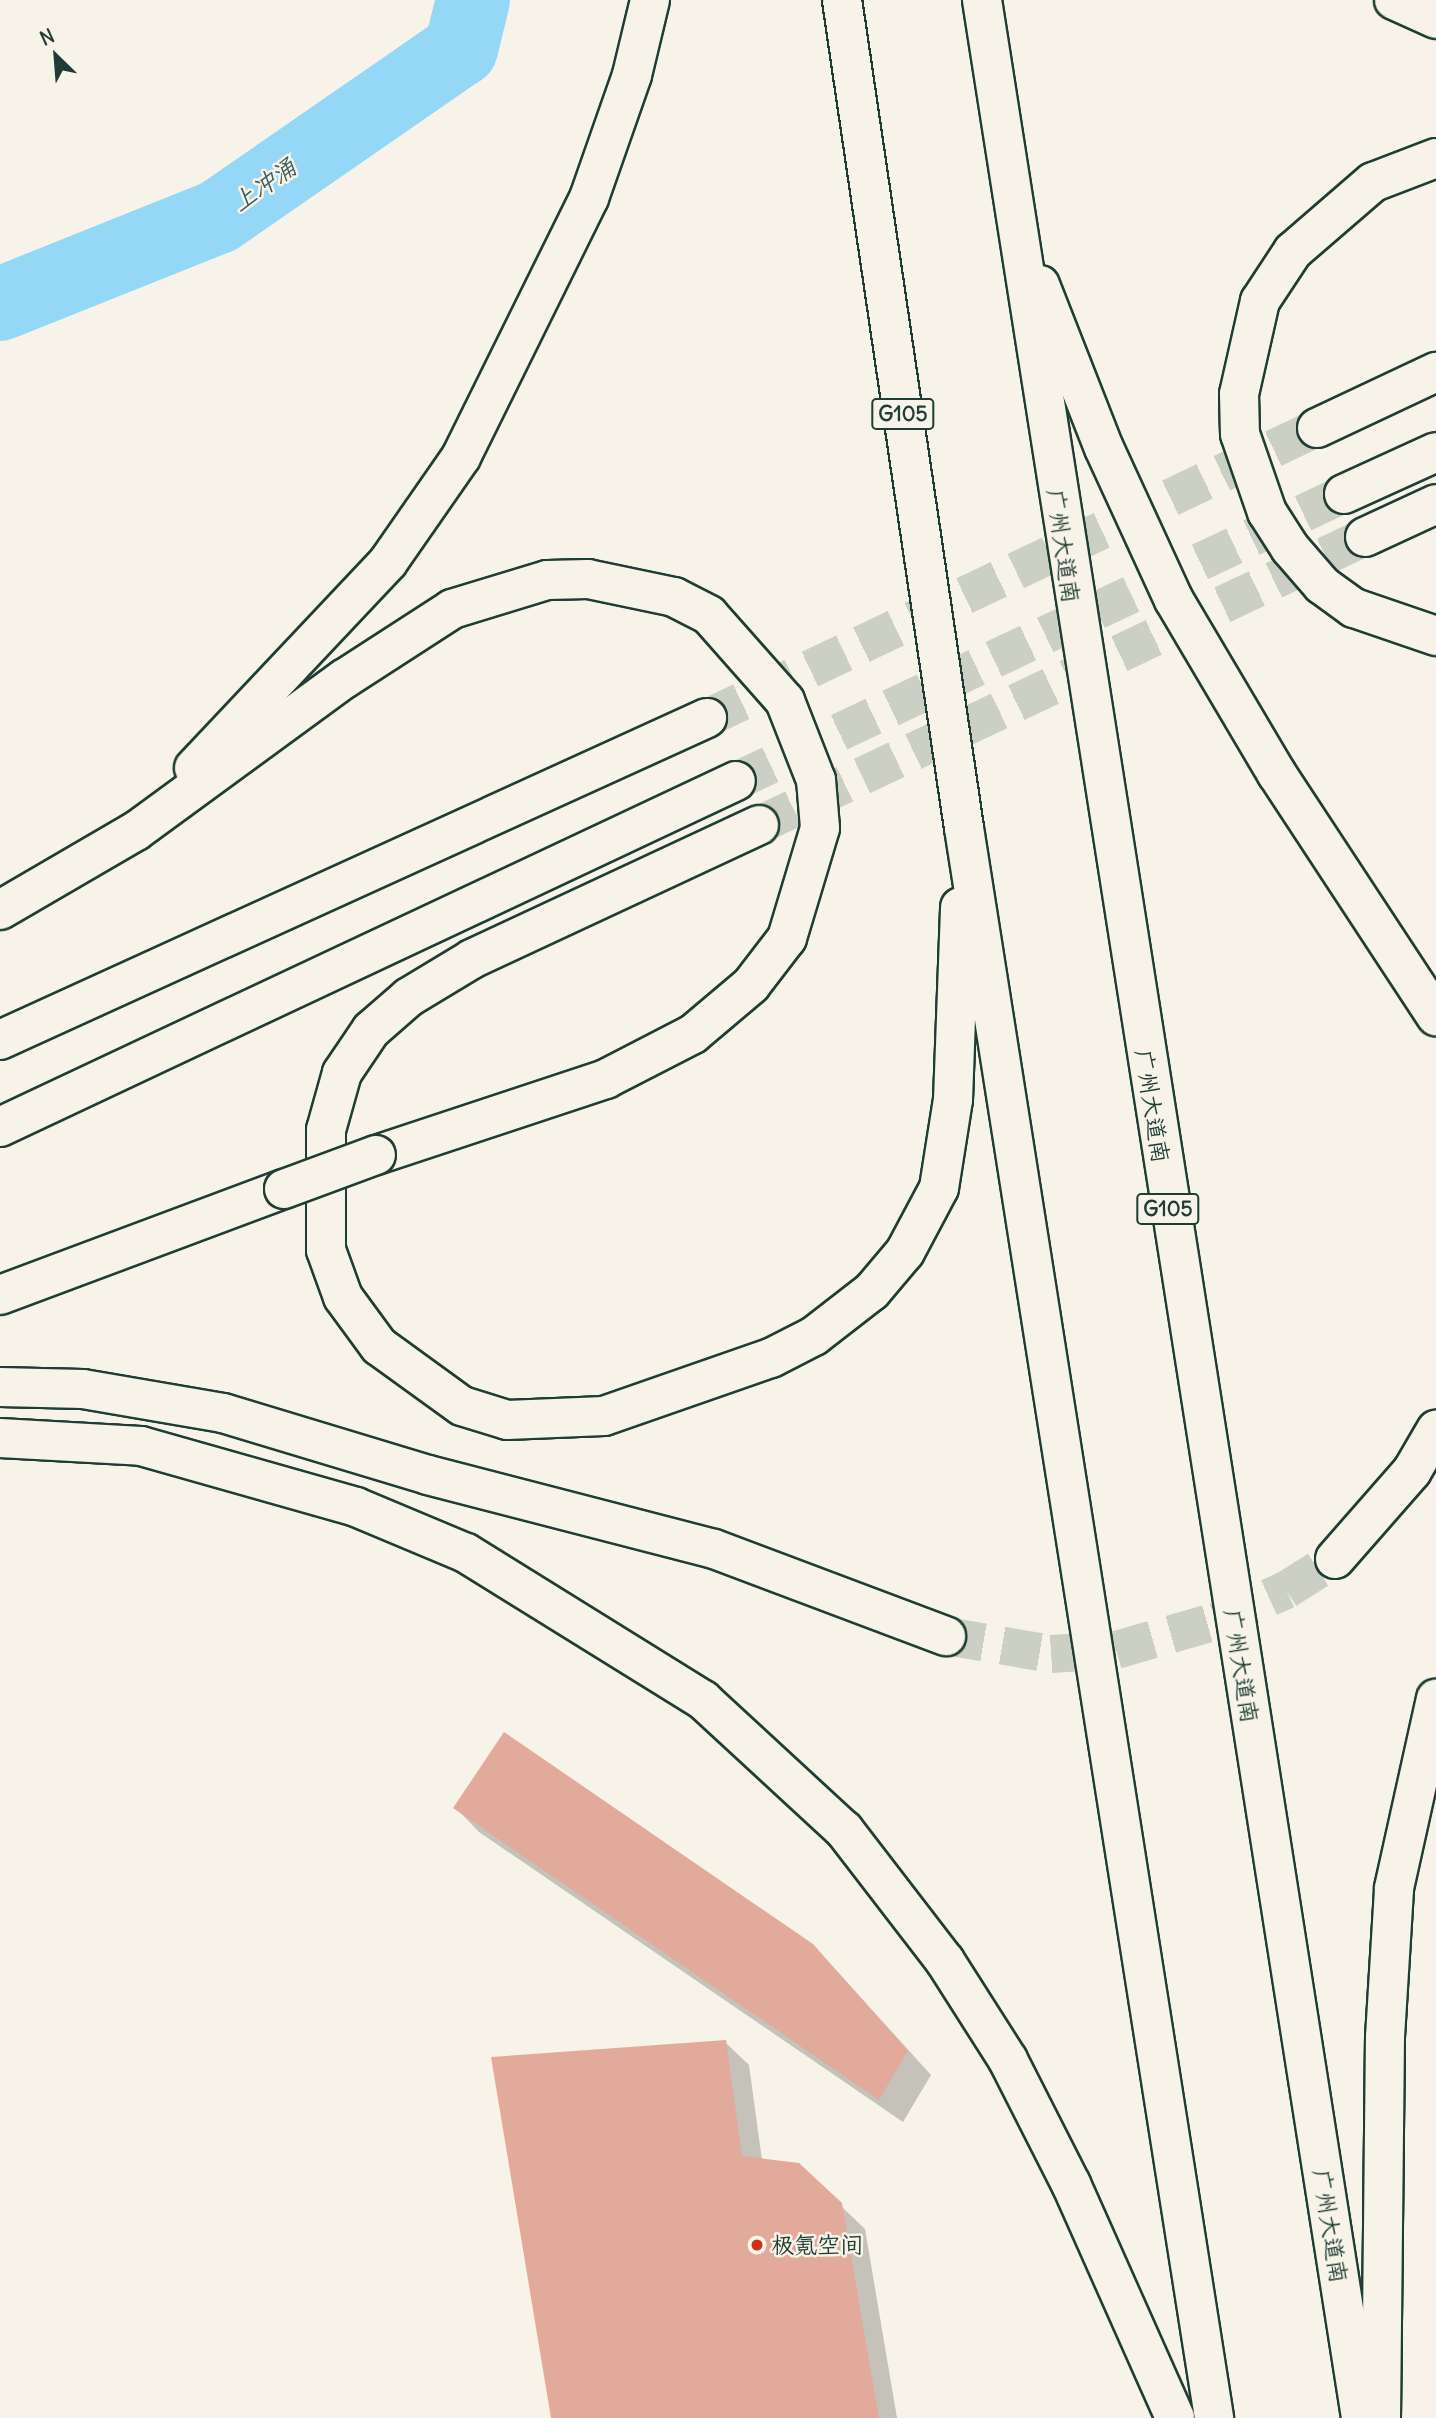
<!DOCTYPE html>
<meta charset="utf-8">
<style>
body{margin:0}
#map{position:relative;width:1436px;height:2418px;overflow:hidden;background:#f7f3e8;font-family:Delius,"LXGW WenKai TC",sans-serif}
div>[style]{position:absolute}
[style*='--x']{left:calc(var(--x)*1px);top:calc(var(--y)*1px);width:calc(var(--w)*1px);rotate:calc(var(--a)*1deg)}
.shadow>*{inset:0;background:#0003}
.river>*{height:74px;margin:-37px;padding:0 37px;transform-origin:37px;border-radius:37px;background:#95d7f6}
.building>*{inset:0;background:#e2aa9b}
.highway-tunnel>*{height:38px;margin-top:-19px;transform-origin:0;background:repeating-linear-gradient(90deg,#cccfc4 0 38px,transparent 0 57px)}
.roads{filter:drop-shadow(2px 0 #1f3d34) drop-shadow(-2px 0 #1f3d34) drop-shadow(0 2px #1f3d34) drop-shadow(0 -2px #1f3d34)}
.highway>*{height:38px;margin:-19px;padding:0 19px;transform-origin:19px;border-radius:19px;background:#f7f3e8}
.bridges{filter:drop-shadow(2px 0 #1f3d34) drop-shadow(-2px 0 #1f3d34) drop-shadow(0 2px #1f3d34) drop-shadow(0 -2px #1f3d34)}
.highway-bridge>*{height:38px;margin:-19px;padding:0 19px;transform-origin:19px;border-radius:19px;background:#f7f3e8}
.dots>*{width:19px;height:19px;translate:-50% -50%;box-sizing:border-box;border:4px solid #f7f3e8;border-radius:50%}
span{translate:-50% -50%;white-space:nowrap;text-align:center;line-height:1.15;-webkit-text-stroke:5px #f7f3e8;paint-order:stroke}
.shield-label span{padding:2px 5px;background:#f7f3e8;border:2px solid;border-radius:5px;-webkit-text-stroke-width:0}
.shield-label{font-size:21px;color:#1f3d34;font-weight:700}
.street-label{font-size:23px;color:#1f3d34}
.poi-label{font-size:23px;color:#1f3d34}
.left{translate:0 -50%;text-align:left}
.water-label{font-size:24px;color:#375c5b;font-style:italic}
.north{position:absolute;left:21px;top:21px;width:70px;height:70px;-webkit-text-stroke:5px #f7f3e8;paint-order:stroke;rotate:335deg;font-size:19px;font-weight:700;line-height:28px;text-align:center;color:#1f3d34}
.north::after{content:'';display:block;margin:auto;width:24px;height:32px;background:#1f3d34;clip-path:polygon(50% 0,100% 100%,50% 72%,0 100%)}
</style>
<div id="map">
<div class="shadow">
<i style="clip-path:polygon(456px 1808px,836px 1970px,931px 2075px,903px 2122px,479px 1832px)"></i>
<i style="clip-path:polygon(725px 2042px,749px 2065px,762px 2160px,840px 2205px,865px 2229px,897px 2418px,552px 2418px)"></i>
</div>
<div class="river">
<i style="--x:0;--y:304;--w:235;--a:-21.8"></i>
<i style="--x:218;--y:217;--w:295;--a:-34.7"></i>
<i style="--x:461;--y:49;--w:50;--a:-76.2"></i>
</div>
<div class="building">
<i style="clip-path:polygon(504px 1732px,813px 1944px,908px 2051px,879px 2100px,453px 1808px)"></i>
<i style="clip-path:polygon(726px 2040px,742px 2156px,799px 2163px,842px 2203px,879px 2418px,551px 2418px,491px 2057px)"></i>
</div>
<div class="highway-tunnel">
<i style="--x:707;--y:718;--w:675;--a:-25.43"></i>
<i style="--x:736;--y:781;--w:672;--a:-25.27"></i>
<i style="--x:759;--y:825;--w:671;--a:-25.42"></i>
<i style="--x:946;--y:1636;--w:107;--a:9.7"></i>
<i style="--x:1051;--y:1654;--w:65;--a:-3.5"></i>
<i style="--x:1116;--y:1650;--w:105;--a:-16"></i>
<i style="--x:1217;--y:1621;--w:76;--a:-24.2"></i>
<i style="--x:1286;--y:1590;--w:58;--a:-32.3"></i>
</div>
<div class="roads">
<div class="highway">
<i style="--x:842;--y:0;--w:837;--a:81.62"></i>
<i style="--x:964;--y:828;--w:1610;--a:81.06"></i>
<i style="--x:982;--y:0;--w:2448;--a:81.09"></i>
<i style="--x:1394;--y:0;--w:46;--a:24.3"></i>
<i style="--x:1436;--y:158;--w:67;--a:159.1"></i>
<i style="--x:1373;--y:182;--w:106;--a:139.2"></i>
<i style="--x:1293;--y:251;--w:60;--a:123.4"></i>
<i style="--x:1260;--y:301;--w:95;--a:102.7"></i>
<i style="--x:1239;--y:394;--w:40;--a:88.6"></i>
<i style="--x:1240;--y:434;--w:83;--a:70.9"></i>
<i style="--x:1267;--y:512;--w:43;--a:57.4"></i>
<i style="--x:1290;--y:548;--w:49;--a:49.1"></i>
<i style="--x:1322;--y:585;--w:39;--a:36"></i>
<i style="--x:1354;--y:608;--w:87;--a:18.9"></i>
<i style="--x:1040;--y:285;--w:175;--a:68.6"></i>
<i style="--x:1104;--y:448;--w:167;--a:65.3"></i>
<i style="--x:1174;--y:600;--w:202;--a:59.4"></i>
<i style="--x:1277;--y:774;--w:290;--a:56.7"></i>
<i style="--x:1317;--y:428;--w:132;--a:-25.2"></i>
<i style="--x:1344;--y:494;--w:101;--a:-24.5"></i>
<i style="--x:1365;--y:537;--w:78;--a:-24.9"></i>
<i style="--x:194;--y:768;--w:283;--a:-46.7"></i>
<i style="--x:388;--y:562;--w:128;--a:-55.2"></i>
<i style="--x:461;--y:457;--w:289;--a:-63.7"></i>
<i style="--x:589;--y:198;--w:130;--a:-70.7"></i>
<i style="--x:632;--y:75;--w:77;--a:-76.5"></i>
<i style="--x:759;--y:825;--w:317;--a:155"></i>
<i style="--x:472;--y:959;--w:74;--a:148.9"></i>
<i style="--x:409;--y:997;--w:50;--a:139"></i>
<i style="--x:371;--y:1030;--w:52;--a:124"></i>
<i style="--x:342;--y:1073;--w:59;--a:105.7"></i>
<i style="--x:326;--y:1130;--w:120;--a:90"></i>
<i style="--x:326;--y:1250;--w:50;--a:70.1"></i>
<i style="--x:343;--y:1297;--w:61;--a:53.7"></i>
<i style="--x:379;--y:1346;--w:102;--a:35.9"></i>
<i style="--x:462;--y:1406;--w:47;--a:17.3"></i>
<i style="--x:507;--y:1420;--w:97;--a:-2.4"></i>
<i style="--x:604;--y:1416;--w:177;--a:-19.2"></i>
<i style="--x:771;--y:1358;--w:48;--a:-27.1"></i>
<i style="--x:814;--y:1336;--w:73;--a:-37.8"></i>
<i style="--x:872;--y:1291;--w:51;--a:-49.8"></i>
<i style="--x:905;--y:1252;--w:72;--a:-62"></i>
<i style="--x:939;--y:1188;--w:89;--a:-81"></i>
<i style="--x:953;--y:1100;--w:193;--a:-87.9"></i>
<i style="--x:0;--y:910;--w:157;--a:-30.2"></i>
<i style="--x:136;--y:831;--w:258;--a:-36.2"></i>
<i style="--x:344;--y:679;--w:129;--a:-32.9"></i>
<i style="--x:452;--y:609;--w:99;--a:-17"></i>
<i style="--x:547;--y:580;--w:41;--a:-1.4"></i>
<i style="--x:588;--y:579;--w:88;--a:11.8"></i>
<i style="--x:674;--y:597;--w:39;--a:27"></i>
<i style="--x:709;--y:615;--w:115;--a:48.5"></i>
<i style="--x:785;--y:701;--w:85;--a:68.6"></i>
<i style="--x:816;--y:780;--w:48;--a:85.2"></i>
<i style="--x:820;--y:828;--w:115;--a:106.7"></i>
<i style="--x:787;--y:938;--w:59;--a:127.5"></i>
<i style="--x:751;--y:985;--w:76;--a:139.8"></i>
<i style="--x:693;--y:1034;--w:98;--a:152.7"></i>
<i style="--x:606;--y:1079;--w:242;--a:161.7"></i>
<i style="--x:0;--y:1040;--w:777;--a:-24.49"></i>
<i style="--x:0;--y:1127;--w:813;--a:-25.18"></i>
<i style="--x:0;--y:1295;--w:303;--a:-20.5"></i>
<i style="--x:0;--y:1387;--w:83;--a:1.4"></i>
<i style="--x:83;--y:1389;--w:142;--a:9.7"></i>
<i style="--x:223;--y:1413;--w:214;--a:16.8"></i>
<i style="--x:428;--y:1475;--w:295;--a:14.5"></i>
<i style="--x:714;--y:1549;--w:248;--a:20.6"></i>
<i style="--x:0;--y:1438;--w:141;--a:3.2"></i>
<i style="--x:141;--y:1446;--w:223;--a:15.8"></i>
<i style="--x:356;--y:1507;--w:119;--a:22.7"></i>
<i style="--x:466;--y:1553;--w:279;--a:31.8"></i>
<i style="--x:703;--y:1700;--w:192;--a:42.7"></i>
<i style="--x:844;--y:1830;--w:165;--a:52.4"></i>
<i style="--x:945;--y:1961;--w:117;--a:57.5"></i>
<i style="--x:1008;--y:2060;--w:139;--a:63.1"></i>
<i style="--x:1071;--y:2184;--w:256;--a:66"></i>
<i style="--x:1335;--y:1559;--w:117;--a:-48.8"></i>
<i style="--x:1412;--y:1471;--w:48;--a:-59.7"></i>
<i style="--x:1381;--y:2418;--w:381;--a:-89.4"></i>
<i style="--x:1385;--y:2037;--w:149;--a:-86.5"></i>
<i style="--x:1394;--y:1888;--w:194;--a:-77.5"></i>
</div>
</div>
<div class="bridges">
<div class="highway-bridge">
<i style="--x:284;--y:1189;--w:98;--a:-20.3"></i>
</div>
</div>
<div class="dots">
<i style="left:757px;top:2245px;background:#c8321e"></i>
</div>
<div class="shield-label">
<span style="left:903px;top:414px">G105</span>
<span style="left:1168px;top:1209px">G105</span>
</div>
<div class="street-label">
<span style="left:1063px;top:546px;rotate:82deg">广州大道南</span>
<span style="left:1152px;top:1106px;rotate:81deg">广州大道南</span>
<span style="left:1241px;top:1666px;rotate:81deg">广州大道南</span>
<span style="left:1330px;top:2226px;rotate:81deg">广州大道南</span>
</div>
<div class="poi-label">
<span class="left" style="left:771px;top:2245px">极氪空间</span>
</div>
<div class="water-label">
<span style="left:264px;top:185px;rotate:-35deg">上冲涌</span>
</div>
<div class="north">N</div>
</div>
